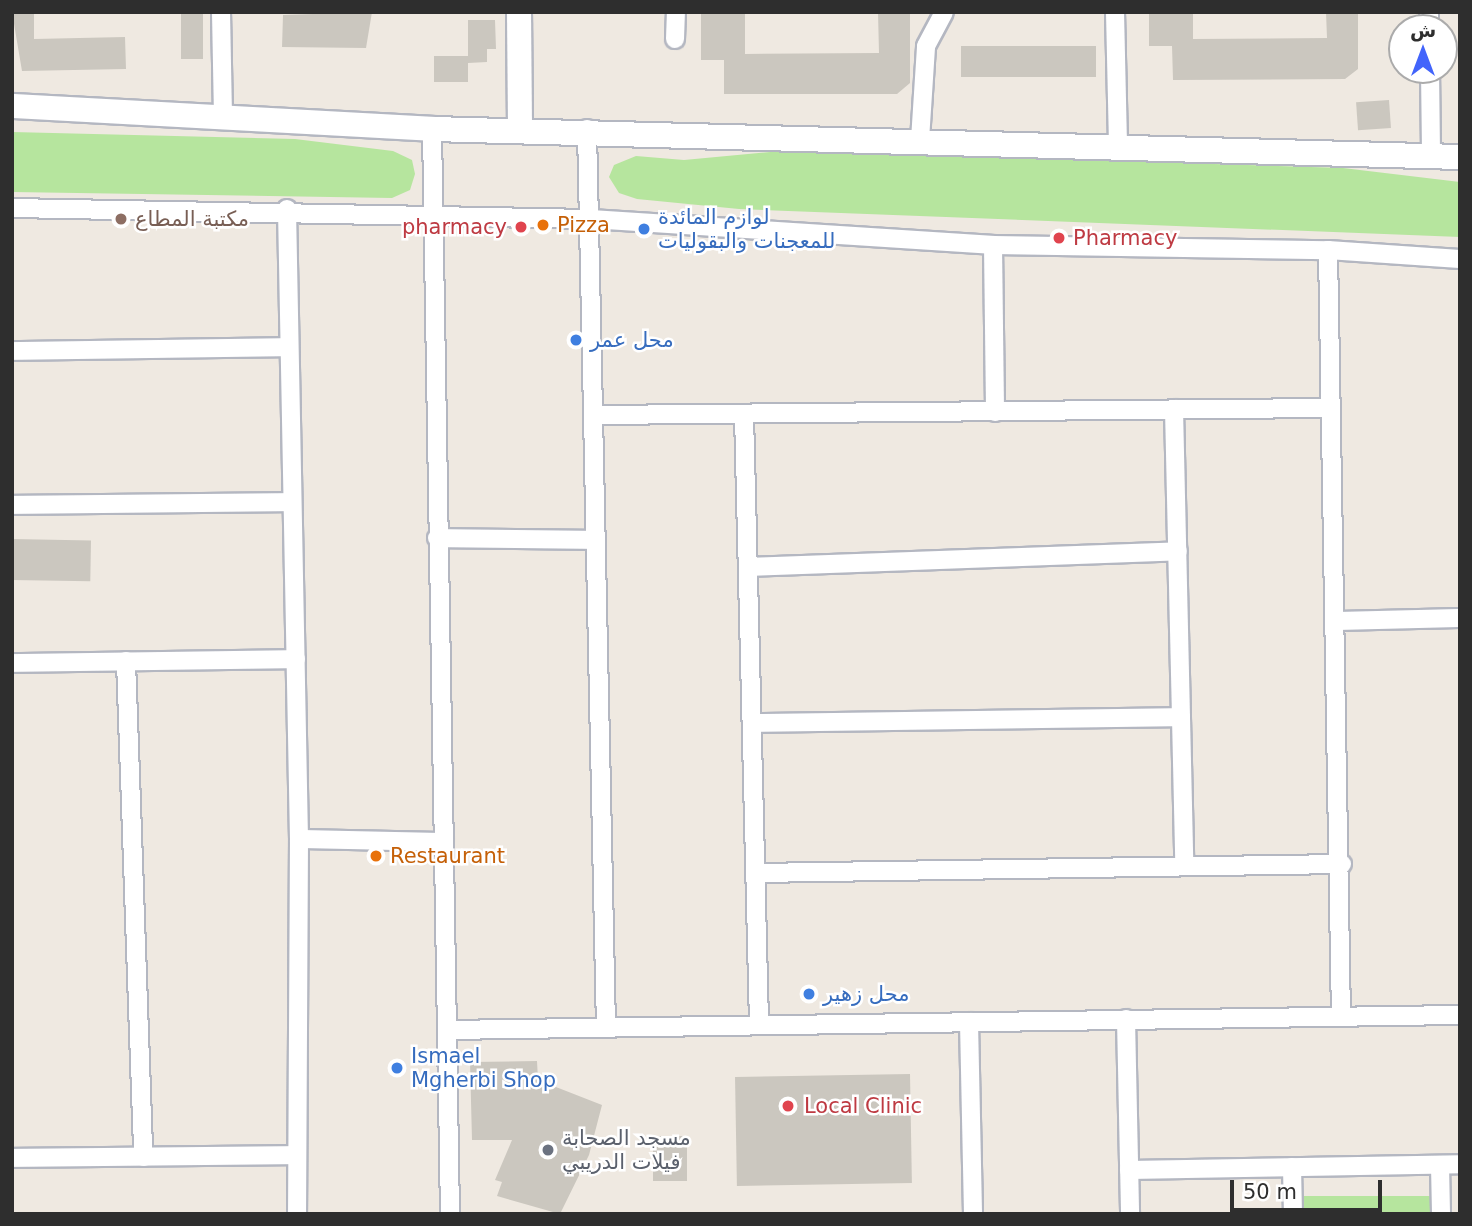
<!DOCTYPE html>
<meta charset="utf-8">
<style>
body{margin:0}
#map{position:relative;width:1472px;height:1226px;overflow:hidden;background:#efe9e1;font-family:"DejaVu Sans","Noto Sans Arabic",sans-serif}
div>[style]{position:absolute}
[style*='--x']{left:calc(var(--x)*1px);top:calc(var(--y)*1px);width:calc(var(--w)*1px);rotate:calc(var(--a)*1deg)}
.green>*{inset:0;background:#b6e59e;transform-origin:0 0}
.building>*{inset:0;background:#cbc7bf;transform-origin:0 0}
.roads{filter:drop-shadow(2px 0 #b4b7c1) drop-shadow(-2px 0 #b4b7c1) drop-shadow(0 2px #b4b7c1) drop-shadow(0 -2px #b4b7c1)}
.street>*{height:18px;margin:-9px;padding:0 9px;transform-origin:9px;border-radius:9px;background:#fff}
.secondary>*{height:24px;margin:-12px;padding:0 12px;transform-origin:12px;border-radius:12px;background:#fff}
.dots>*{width:19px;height:19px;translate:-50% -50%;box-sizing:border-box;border:4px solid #fff;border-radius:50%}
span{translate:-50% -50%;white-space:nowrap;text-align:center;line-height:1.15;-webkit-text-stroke:5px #fff;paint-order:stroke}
.shop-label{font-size:21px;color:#366cbe}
.left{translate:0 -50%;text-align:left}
.education-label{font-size:21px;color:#785e54}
.food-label{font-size:21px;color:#c56008}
.health-label{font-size:21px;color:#be3a42}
.right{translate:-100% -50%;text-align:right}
.worship-label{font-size:21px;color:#5b616d}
.frame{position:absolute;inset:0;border:14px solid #2e2e2e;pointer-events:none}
.north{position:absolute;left:1388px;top:14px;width:70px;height:70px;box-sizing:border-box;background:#fff;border:2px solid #ababab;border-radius:50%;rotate:0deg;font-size:19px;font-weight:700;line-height:28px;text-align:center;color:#2e2e2e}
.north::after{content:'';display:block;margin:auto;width:24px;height:32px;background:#4264fb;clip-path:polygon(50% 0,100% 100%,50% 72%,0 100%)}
.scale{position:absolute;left:1230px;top:1180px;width:152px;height:32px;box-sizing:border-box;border:4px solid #2e2e2e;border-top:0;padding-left:9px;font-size:21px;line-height:24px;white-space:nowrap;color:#2e2e2e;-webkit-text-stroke:5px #fff;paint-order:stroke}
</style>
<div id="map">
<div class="green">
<i style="clip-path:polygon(12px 132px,295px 139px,393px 151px,412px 160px,415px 174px,410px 190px,392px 198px,12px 192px)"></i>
<i style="clip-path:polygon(781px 151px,1343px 168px,1460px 182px,1460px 237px,739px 209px,637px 199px,619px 193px,609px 177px,614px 165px,636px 156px,684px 160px)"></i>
<i style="left:1434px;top:1196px;width:18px;height:136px;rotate:90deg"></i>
</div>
<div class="building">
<i style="clip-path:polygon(12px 12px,34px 12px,34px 39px,125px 37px,126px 69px,22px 71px)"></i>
<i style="left:181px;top:12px;width:22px;height:47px"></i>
<i style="clip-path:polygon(372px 12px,366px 48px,282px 47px,283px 15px)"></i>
<i style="clip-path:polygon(701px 12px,745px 12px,745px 54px,879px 53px,878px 12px,910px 12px,910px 83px,897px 94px,724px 94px,724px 60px,701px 60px)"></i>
<i style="clip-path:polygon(1149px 12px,1193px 12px,1193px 39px,1327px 38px,1326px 12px,1358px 12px,1358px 69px,1345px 79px,1173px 80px,1172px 46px,1149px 46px)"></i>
<i style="clip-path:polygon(468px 20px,495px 20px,496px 49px,487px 49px,487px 62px,468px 63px)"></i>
<i style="left:961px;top:46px;width:135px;height:31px"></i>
<i style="left:468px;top:56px;width:26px;height:34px;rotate:90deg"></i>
<i style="left:1389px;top:100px;width:28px;height:33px;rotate:86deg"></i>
<i style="left:12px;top:539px;width:79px;height:41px;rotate:1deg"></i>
<i style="clip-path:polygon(537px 1061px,538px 1080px,602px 1105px,589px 1155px,560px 1214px,497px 1196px,502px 1182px,495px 1180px,512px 1140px,472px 1140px,470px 1062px)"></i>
<i style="left:910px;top:1074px;width:109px;height:175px;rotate:89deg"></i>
<i style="left:653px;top:1136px;width:34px;height:45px"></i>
</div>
<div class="roads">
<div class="street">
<i style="--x:221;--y:12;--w:103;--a:88.9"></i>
<i style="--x:1115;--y:12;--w:134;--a:88.7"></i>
<i style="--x:1429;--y:12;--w:16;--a:90"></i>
<i style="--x:675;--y:39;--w:27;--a:-88"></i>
<i style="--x:1430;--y:70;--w:85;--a:89.3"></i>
<i style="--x:432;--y:129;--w:1085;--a:89.05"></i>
<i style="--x:587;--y:129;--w:899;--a:88.79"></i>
<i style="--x:920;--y:140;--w:94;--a:-86.3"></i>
<i style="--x:926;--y:46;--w:38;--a:-62"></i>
<i style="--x:12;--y:208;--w:580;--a:1.09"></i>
<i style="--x:592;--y:219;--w:402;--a:3.7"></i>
<i style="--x:993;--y:245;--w:335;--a:0.9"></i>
<i style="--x:1328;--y:250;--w:132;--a:3.9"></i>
<i style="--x:287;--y:209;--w:630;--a:88.91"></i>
<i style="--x:299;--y:839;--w:375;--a:90.3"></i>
<i style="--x:993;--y:245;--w:167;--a:89.3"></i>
<i style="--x:1328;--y:250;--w:765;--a:89.03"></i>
<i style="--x:12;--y:351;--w:277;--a:-0.8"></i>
<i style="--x:1174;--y:409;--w:457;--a:88.7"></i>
<i style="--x:744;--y:414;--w:611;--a:88.59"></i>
<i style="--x:597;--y:415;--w:731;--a:-0.55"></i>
<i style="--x:12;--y:505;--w:280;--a:-0.6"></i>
<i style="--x:437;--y:538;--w:157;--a:0.7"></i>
<i style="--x:749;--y:567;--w:429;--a:-2.1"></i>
<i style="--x:1336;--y:621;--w:124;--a:-1.4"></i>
<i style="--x:126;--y:661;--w:496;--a:88"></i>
<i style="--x:12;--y:663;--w:284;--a:-0.8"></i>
<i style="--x:754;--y:723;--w:427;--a:-0.8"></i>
<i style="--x:299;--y:839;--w:145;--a:1.2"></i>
<i style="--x:756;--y:873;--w:586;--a:-0.88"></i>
<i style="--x:1126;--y:1019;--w:195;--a:88.8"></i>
<i style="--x:969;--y:1022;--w:192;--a:88.8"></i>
<i style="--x:447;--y:1030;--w:1013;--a:-0.85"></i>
<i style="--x:12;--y:1158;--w:285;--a:-0.6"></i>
<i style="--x:1440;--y:1165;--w:49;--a:88.8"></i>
<i style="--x:1292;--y:1167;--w:47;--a:88.8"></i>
<i style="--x:1129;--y:1170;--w:331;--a:-1"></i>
</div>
<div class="secondary">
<i style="--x:519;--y:12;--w:116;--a:89.5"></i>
<i style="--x:12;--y:106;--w:421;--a:3.1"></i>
<i style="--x:432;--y:129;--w:1028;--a:1.56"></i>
</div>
</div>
<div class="dots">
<i style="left:121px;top:219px;background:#8d6e63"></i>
<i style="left:543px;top:225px;background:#e8710a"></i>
<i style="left:521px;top:227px;background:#e0444e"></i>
<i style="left:644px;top:229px;background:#3f7fe0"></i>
<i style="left:1059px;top:238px;background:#e0444e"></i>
<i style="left:576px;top:340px;background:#3f7fe0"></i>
<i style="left:376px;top:856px;background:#e8710a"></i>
<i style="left:809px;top:994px;background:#3f7fe0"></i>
<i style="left:397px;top:1068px;background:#3f7fe0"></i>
<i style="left:788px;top:1106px;background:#e0444e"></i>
<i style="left:548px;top:1150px;background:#6b7280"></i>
</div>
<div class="shop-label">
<span class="left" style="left:658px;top:229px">لوازم المائدة<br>للمعجنات والبقوليات</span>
<span class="left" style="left:590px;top:340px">محل عمر</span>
<span class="left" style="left:823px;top:994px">محل زهير</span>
<span class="left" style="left:411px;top:1068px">Ismael<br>Mgherbi Shop</span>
</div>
<div class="education-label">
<span class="left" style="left:135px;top:219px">مكتبة المطاع</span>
</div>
<div class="food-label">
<span class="left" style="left:557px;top:225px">Pizza</span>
<span class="left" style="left:390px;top:856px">Restaurant</span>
</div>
<div class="health-label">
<span class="right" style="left:507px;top:227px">pharmacy</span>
<span class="left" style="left:1073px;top:238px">Pharmacy</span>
<span class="left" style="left:804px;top:1106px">Local Clinic</span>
</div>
<div class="worship-label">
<span class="left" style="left:562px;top:1150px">مسجد الصحابة<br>فيلات الدريبي</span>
</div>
<div class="frame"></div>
<div class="north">ش</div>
<div class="scale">50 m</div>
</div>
